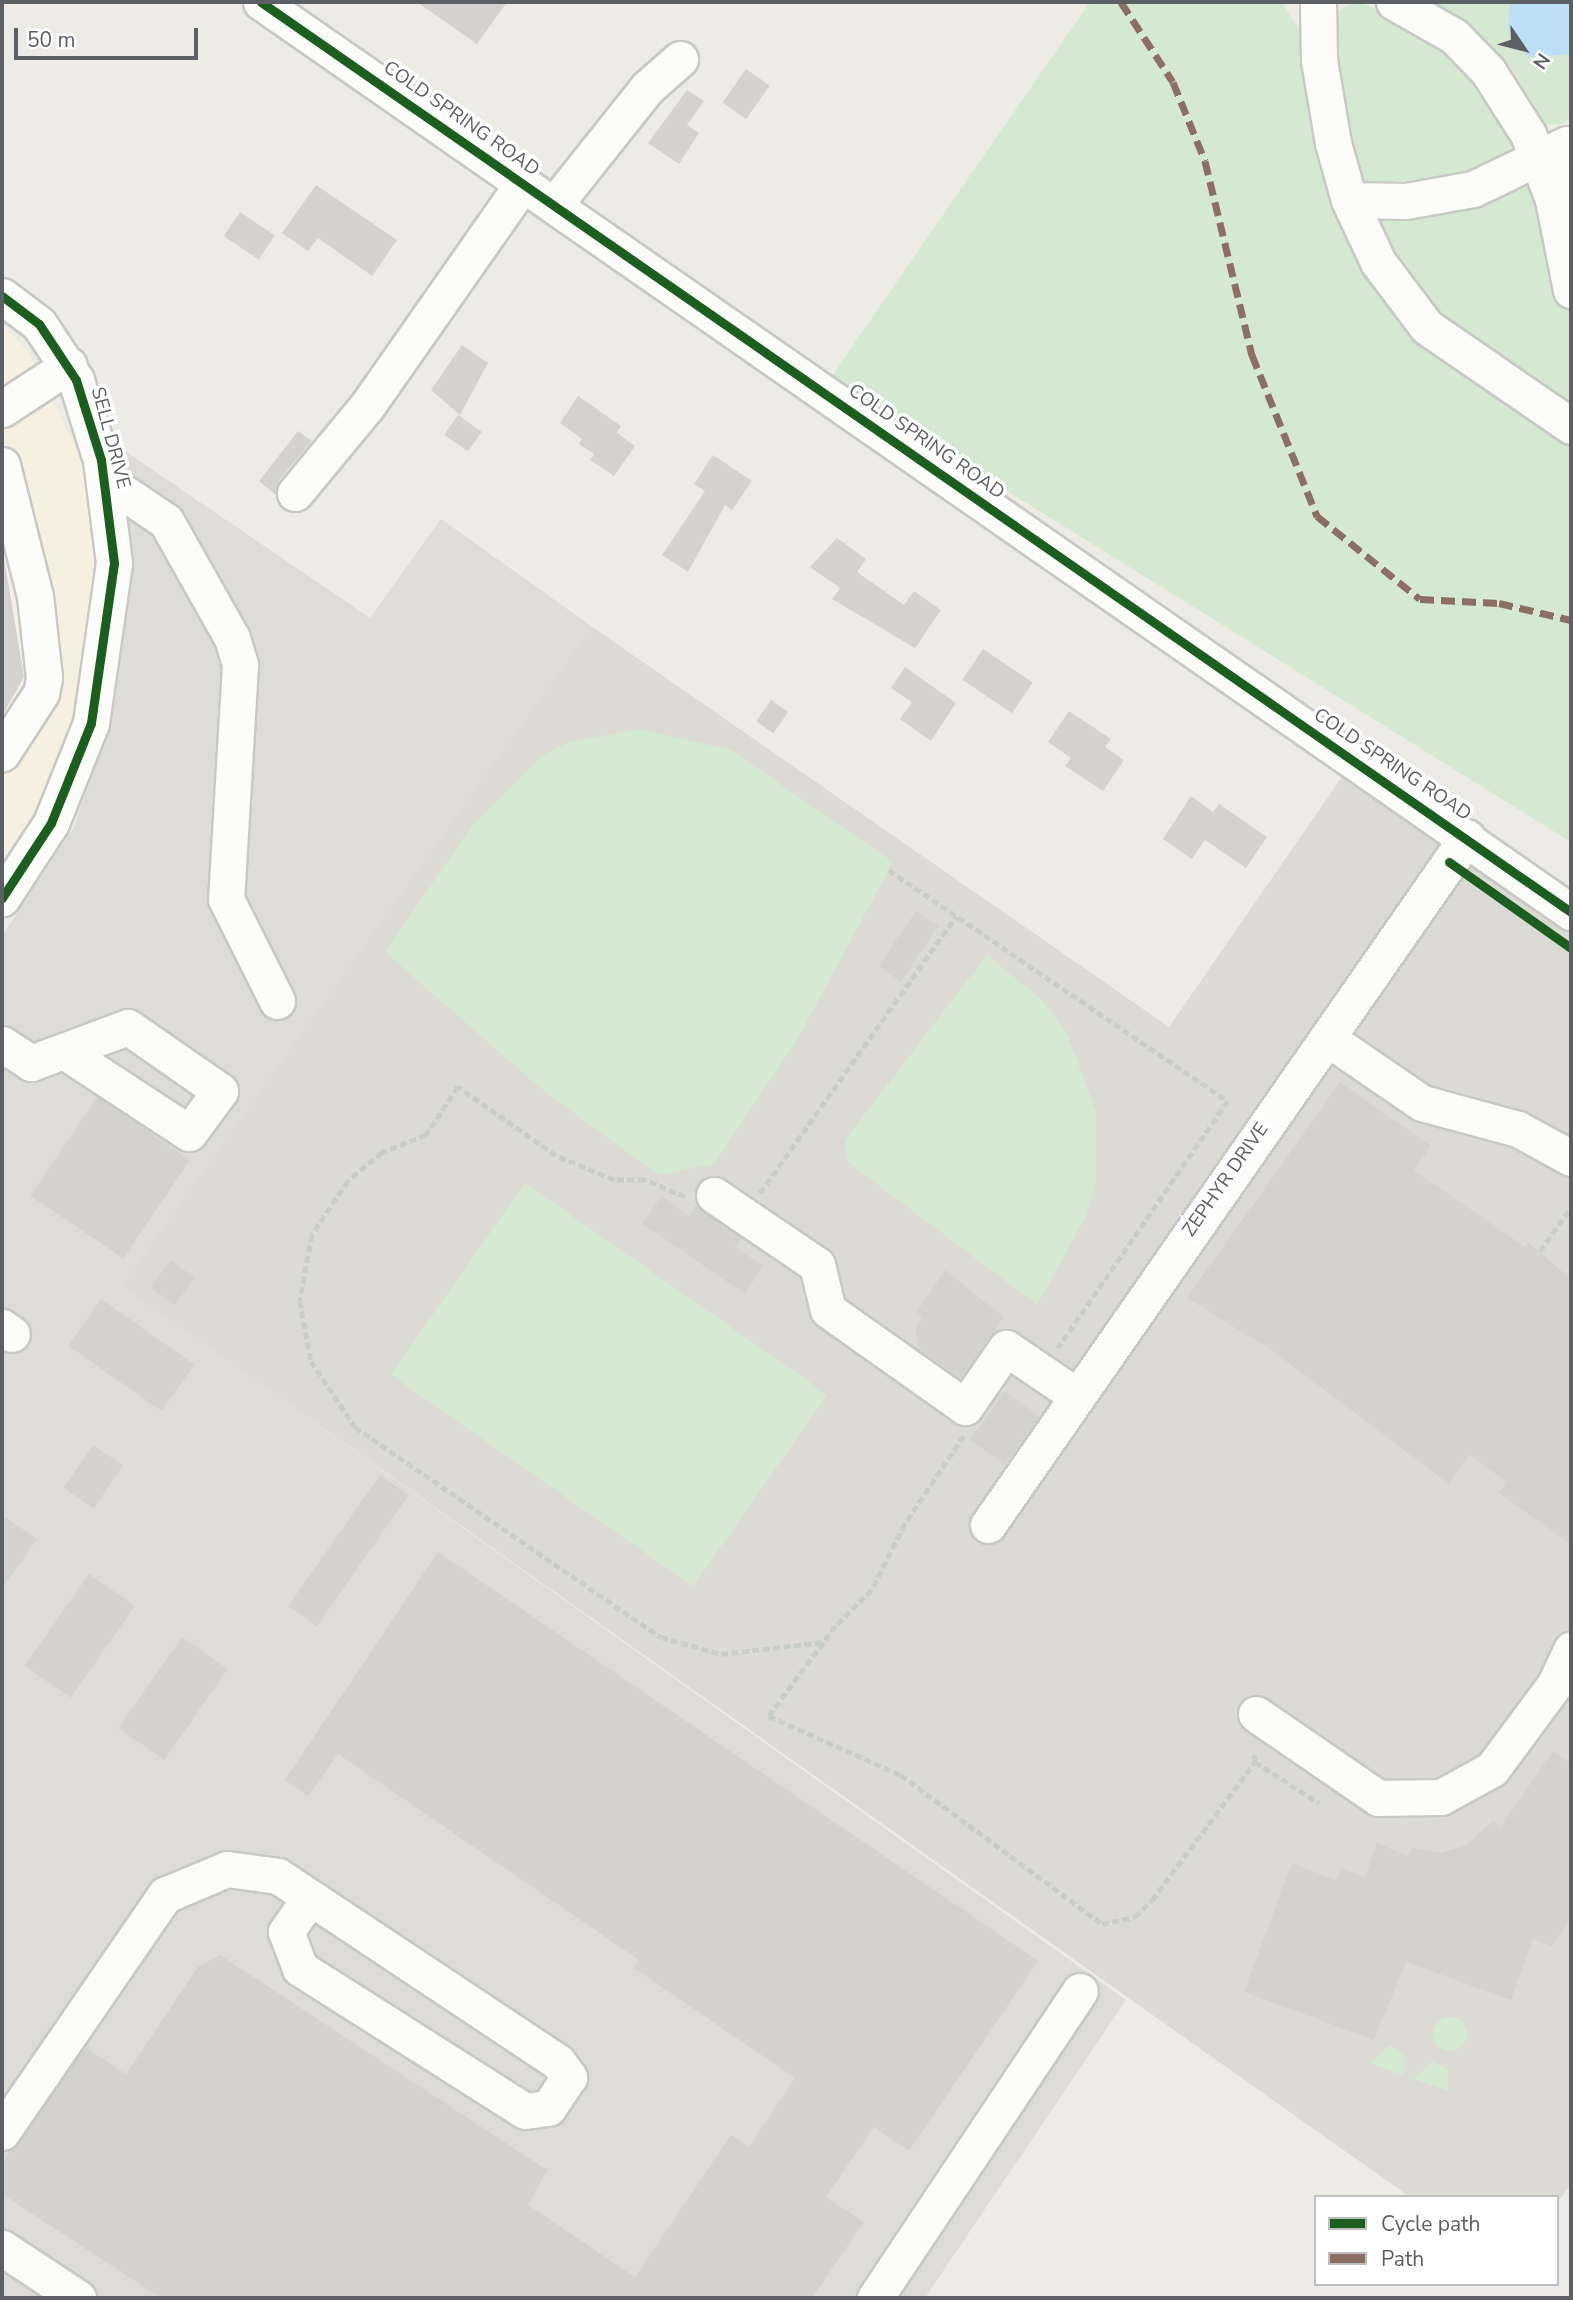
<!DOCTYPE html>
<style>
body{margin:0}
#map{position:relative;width:1573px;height:2300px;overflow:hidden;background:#ecebe6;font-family:"Nunito Sans",sans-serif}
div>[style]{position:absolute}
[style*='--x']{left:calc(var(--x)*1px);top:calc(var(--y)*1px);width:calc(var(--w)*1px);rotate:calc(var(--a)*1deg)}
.commercial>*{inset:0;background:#f5f0e0}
.industrial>*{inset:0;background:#dddcd8}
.education>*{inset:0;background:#dcdad5}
.green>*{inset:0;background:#d5e8d2;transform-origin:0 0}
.round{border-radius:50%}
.water>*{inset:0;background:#bbdff6}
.building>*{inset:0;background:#d3d2d0;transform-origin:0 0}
.path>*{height:4.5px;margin-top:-2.25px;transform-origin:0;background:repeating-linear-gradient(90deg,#c9cdca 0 7px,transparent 0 10.5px)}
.roads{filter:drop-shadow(2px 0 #c8c8c7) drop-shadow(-2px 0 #c8c8c7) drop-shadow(0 2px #c8c8c7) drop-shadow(0 -2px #c8c8c7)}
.minor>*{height:35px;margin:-17.5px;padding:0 17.5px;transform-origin:17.5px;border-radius:17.5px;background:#fcfcfb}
.quiet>*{height:7px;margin-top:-3.5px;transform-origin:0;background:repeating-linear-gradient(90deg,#8d6e63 0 14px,transparent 0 21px)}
.cycleway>*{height:9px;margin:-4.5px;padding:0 4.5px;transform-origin:4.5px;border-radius:4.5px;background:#1b5e20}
span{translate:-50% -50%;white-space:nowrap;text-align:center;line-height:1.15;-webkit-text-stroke:7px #fff;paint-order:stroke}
.street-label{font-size:19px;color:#5c6065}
.frame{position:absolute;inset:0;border:4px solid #5c6065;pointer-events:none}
.legend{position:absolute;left:1314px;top:2195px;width:245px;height:91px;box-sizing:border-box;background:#fff;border:2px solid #bebfc1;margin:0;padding:9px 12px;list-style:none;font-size:21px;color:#5c6065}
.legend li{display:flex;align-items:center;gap:14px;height:35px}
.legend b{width:35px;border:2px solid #bebfc1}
.north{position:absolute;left:1489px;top:14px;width:70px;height:70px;-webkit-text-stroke:5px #fff;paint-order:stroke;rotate:125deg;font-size:19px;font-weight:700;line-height:28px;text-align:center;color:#5c6065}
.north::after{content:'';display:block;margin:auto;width:24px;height:32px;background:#5c6065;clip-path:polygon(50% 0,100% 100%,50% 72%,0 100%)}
.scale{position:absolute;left:14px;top:28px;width:184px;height:32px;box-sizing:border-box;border:4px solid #5c6065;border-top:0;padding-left:9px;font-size:21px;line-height:24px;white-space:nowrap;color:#5c6065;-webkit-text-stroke:5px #fff;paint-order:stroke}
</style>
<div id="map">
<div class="commercial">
<i style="clip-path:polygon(2px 324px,30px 354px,81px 458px,93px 531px,94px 602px,67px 746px,41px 815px,2px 876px)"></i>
</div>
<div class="industrial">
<i style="clip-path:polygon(113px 443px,370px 618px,441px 519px,591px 626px,123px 1286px,1126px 2000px,925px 2298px,2px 2298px,2px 936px,74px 827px,109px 726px,129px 586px)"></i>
</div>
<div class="education">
<i style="clip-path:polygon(591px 626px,1169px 1027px,1344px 774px,1571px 934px,1571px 2184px,1557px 2203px,1557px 2197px,1410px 2197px,122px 1286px)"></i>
</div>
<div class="green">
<i style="clip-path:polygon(1090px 2px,1282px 2px,1301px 33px,1366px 269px,1571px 439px,1571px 842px,829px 380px)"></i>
<i style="clip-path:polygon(1356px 2px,1395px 14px,1468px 67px,1523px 141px,1489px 166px,1450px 178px,1360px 183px,1328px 47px,1340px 10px)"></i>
<i style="clip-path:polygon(1414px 2px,1571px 2px,1571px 114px,1563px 124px,1535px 125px)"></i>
<i style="clip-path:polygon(1531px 184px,1558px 288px,1571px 307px,1571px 414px,1436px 318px,1372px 227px,1382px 214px,1479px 201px)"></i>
<i style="clip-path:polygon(640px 729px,731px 750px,893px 862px,797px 1040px,714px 1164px,658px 1175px,539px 1087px,385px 952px,474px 823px,541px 756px,569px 742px)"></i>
<i style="clip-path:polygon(987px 955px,1041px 999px,1066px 1031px,1096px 1112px,1096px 1182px,1086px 1216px,1037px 1305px,848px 1162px,845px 1140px)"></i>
<i style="left:525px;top:1183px;width:369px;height:234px;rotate:35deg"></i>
<i class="round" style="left:1433px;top:2017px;width:34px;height:34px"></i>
<i style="clip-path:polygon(1389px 2045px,1405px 2055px,1403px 2075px,1370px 2063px)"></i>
<i style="clip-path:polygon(1432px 2061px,1448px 2069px,1448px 2091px,1414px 2079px)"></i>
</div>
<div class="water">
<i style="clip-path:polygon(1510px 2px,1571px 2px,1571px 54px,1529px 57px,1508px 29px)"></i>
</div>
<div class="building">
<i style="clip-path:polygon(417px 2px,507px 2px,477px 44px)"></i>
<i style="left:746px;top:69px;width:29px;height:41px;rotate:35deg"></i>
<i style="clip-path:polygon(687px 90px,704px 101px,687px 125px,699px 133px,679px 164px,648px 143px)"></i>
<i style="clip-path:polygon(316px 185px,397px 240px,372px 276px,318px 238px,308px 251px,282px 233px)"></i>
<i style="left:240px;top:212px;width:42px;height:29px;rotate:34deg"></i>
<i style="clip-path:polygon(462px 345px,488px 363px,460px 415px,431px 390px)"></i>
<i style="clip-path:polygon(578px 396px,621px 426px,617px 433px,635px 446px,614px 476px,590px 460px,594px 454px,579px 444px,582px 439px,560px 423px)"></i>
<i style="left:458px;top:415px;width:29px;height:24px;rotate:35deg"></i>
<i style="clip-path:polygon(298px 431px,312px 441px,279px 480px,276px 495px,259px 481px)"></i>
<i style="clip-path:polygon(713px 455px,752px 481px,732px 510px,725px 505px,688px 572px,662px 555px,705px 491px,694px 484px)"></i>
<i style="clip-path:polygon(837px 538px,866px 559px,857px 572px,904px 605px,914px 591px,941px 610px,915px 648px,832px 599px,840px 588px,810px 567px)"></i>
<i style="clip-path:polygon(2px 546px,24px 677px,2px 716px)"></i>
<i style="left:983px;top:649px;width:60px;height:37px;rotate:34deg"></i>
<i style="clip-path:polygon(905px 667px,956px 703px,931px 741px,900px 719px,912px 702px,891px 688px)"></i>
<i style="left:771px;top:700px;width:21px;height:26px;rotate:35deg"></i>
<i style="clip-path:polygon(1069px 711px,1111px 739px,1105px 747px,1124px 760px,1103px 791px,1065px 766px,1071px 758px,1048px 742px)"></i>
<i style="clip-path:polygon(1191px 796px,1213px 812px,1219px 804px,1267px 837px,1246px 868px,1205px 840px,1192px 859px,1163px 839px)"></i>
<i style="left:916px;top:911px;width:27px;height:67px;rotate:34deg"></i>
<i style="clip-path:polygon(1340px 1082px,1431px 1146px,1414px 1170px,1525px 1247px,1528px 1242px,1571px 1279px,1571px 1545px,1499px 1493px,1507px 1482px,1469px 1455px,1449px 1484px,1274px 1352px,1187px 1298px)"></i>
<i style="left:97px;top:1097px;width:112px;height:119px;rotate:34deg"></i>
<i style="clip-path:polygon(662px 1196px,689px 1216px,696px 1206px,742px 1238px,735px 1247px,763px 1266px,745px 1294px,642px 1224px)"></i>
<i style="left:171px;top:1260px;width:30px;height:34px;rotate:37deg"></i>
<i style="clip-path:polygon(945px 1270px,1004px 1317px,960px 1379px,919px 1348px,915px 1329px,923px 1317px,916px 1313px)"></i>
<i style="left:101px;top:1299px;width:114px;height:57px;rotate:35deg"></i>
<i style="left:1005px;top:1391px;width:43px;height:60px;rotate:36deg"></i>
<i style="left:93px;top:1445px;width:36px;height:52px;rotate:34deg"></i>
<i style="left:380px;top:1475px;width:35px;height:160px;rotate:35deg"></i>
<i style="clip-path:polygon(2px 1515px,37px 1539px,2px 1589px)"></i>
<i style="clip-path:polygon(438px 1552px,1038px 1961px,909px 2151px,874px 2127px,826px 2197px,864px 2222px,812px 2298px,161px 2298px,2px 2194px,2px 2163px,85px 2047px,126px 2074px,198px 1967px,220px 1955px,547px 2170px,528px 2205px,635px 2277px,731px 2135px,749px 2147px,795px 2078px,634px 1968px,639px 1960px,338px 1754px,308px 1796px,285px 1780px)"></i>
<i style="left:89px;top:1574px;width:56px;height:112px;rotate:35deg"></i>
<i style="left:182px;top:1637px;width:56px;height:111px;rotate:35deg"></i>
<i style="clip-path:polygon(1553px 1751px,1571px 1764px,1571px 1919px,1552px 1946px,1533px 1939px,1511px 2000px,1406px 1962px,1374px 2040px,1244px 1992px,1292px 1863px,1336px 1880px,1341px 1868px,1365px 1877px,1377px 1843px,1408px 1856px,1411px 1847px,1441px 1853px,1466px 1845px,1493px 1821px,1501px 1826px)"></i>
</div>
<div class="path">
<i style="--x:889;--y:870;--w:410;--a:34.3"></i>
<i style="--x:1228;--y:1101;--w:300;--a:124.5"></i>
<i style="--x:760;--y:1193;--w:339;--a:-54.7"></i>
<i style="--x:685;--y:1197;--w:43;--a:-157"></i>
<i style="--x:645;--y:1180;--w:31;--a:180"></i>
<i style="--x:614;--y:1180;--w:63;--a:-157.5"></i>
<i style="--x:556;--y:1156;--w:120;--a:-144.9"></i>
<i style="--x:458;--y:1087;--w:58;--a:123.7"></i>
<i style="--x:426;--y:1135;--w:48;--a:157.8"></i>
<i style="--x:382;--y:1153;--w:44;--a:140.5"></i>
<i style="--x:348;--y:1181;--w:65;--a:123.7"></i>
<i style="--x:312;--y:1235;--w:67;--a:100.3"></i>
<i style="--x:300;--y:1301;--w:61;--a:79.6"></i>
<i style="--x:311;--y:1361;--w:79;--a:56.3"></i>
<i style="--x:355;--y:1427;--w:371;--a:34.5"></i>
<i style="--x:661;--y:1637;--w:62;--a:15.8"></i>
<i style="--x:721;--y:1654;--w:103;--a:-6.7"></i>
<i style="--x:1540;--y:1251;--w:54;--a:-54.8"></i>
<i style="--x:964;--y:1436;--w:106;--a:123.8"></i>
<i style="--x:905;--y:1524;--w:74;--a:116.6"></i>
<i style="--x:872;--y:1590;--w:51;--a:135"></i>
<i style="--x:836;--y:1626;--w:112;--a:126.7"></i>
<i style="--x:769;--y:1716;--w:145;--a:24.1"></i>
<i style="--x:901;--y:1775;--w:250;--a:36.5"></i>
<i style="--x:1102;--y:1924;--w:34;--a:-12"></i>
<i style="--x:1135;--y:1917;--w:24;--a:-45"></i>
<i style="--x:1152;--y:1900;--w:172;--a:-53.3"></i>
<i style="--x:1255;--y:1762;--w:8;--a:-104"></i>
<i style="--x:1255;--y:1762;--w:76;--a:32.6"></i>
</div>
<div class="roads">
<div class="minor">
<i style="--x:261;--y:2;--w:1595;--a:34.79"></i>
<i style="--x:1318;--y:2;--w:58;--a:89"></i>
<i style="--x:1319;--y:60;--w:84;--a:80.4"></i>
<i style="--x:1333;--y:143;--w:59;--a:74.3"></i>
<i style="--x:1349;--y:200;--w:68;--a:64.9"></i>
<i style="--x:1378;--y:262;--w:81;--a:53"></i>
<i style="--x:1427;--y:327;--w:175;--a:34.5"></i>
<i style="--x:1394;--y:2;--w:69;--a:29.5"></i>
<i style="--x:1454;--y:36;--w:49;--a:45.8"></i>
<i style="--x:1488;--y:71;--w:75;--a:57.6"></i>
<i style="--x:1528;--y:134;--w:70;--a:69"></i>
<i style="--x:1558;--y:177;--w:23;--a:103"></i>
<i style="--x:1553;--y:199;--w:93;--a:78.8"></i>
<i style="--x:1349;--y:200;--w:57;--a:1"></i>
<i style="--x:1406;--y:201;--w:68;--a:-10.2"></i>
<i style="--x:1473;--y:189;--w:104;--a:-25.6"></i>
<i style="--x:554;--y:205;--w:149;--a:-51.5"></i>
<i style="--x:647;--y:88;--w:44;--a:-41.3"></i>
<i style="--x:2;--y:296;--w:46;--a:37.1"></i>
<i style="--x:39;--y:324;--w:67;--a:56.5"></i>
<i style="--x:76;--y:380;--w:84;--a:72.6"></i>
<i style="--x:101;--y:460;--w:104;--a:82.8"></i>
<i style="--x:114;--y:563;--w:162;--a:98.2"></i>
<i style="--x:91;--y:723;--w:108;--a:111.8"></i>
<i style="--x:51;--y:823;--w:90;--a:123.2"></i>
<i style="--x:2;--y:409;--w:80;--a:-33.3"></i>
<i style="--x:2;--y:465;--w:135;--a:75.9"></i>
<i style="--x:35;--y:596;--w:82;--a:83.7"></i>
<i style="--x:44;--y:678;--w:15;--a:101"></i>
<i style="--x:41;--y:693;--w:72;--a:123"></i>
<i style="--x:105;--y:480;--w:73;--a:33.9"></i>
<i style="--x:166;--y:521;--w:134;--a:60.6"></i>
<i style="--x:232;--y:638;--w:28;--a:73"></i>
<i style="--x:240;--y:665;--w:234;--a:93.4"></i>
<i style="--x:226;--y:899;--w:114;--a:63.4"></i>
<i style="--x:295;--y:493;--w:113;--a:-50.4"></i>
<i style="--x:367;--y:406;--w:272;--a:-55"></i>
<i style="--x:1327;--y:1038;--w:115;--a:34.4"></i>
<i style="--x:1422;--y:1103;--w:99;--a:15.2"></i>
<i style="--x:1518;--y:1129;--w:60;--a:28.7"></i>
<i style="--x:2;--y:1044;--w:35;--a:33"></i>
<i style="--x:31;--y:1063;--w:103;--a:-20.4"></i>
<i style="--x:128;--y:1027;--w:112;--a:34.8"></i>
<i style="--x:220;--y:1091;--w:52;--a:126.4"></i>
<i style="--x:189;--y:1133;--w:148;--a:-146.8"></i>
<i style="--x:714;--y:1195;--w:125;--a:34.2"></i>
<i style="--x:817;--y:1265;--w:46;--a:76.3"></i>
<i style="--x:828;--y:1310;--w:168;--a:35.3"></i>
<i style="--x:965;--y:1407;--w:72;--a:-55.2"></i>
<i style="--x:1006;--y:1348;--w:82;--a:34.1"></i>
<i style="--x:2;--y:1327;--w:12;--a:35"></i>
<i style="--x:988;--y:1525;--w:838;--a:-55.15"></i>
<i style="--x:1256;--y:1714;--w:148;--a:34.5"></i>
<i style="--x:1378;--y:1798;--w:63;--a:-0.9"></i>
<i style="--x:1441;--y:1797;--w:58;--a:-28.8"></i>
<i style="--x:1492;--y:1769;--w:106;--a:-53.5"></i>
<i style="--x:1555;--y:1684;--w:38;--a:-65"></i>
<i style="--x:2;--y:2132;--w:288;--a:-55.5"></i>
<i style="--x:165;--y:1895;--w:67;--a:-22.8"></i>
<i style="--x:227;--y:1869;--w:51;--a:7.8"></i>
<i style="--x:278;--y:1876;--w:336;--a:33.6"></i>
<i style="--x:558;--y:2062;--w:19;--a:54"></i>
<i style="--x:569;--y:2077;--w:37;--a:124"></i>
<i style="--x:548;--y:2108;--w:23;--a:173"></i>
<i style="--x:525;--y:2111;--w:267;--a:-147.6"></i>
<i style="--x:300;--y:1968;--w:39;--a:-111"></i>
<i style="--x:286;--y:1932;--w:42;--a:-55.6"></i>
<i style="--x:2;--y:2248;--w:91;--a:33.3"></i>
<i style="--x:875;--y:2298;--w:369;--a:-56.3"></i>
</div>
</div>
<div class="quiet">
<i style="--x:1121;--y:2;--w:95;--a:57"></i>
<i style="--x:1173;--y:82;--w:85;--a:67.9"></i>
<i style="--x:1205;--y:161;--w:200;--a:76.4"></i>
<i style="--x:1252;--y:355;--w:174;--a:68"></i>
<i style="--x:1317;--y:516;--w:132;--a:38.9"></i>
<i style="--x:1420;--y:599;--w:79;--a:2.9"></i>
<i style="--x:1499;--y:603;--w:74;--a:13.3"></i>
</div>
<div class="cycleway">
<i style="--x:261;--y:2;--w:1595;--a:34.79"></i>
<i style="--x:2;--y:296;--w:46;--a:37.1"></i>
<i style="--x:39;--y:324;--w:67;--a:56.5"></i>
<i style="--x:76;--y:380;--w:84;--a:72.6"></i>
<i style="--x:101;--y:460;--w:104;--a:82.8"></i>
<i style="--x:114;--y:563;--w:162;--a:98.2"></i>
<i style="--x:91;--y:723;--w:108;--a:111.8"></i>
<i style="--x:51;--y:823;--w:90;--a:123.2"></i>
<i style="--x:1449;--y:862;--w:149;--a:35.2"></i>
</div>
<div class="street-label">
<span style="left:461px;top:119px;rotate:35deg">COLD SPRING ROAD</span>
<span style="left:110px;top:438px;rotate:75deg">SELL DRIVE</span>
<span style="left:926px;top:442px;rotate:35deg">COLD SPRING ROAD</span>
<span style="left:1392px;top:765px;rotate:34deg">COLD SPRING ROAD</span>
<span style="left:1226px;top:1180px;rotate:-55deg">ZEPHYR DRIVE</span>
</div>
<div class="frame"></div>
<ul class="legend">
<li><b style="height:9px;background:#1b5e20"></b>Cycle path</li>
<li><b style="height:9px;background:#8d6e63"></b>Path</li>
</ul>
<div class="north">N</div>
<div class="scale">50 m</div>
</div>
